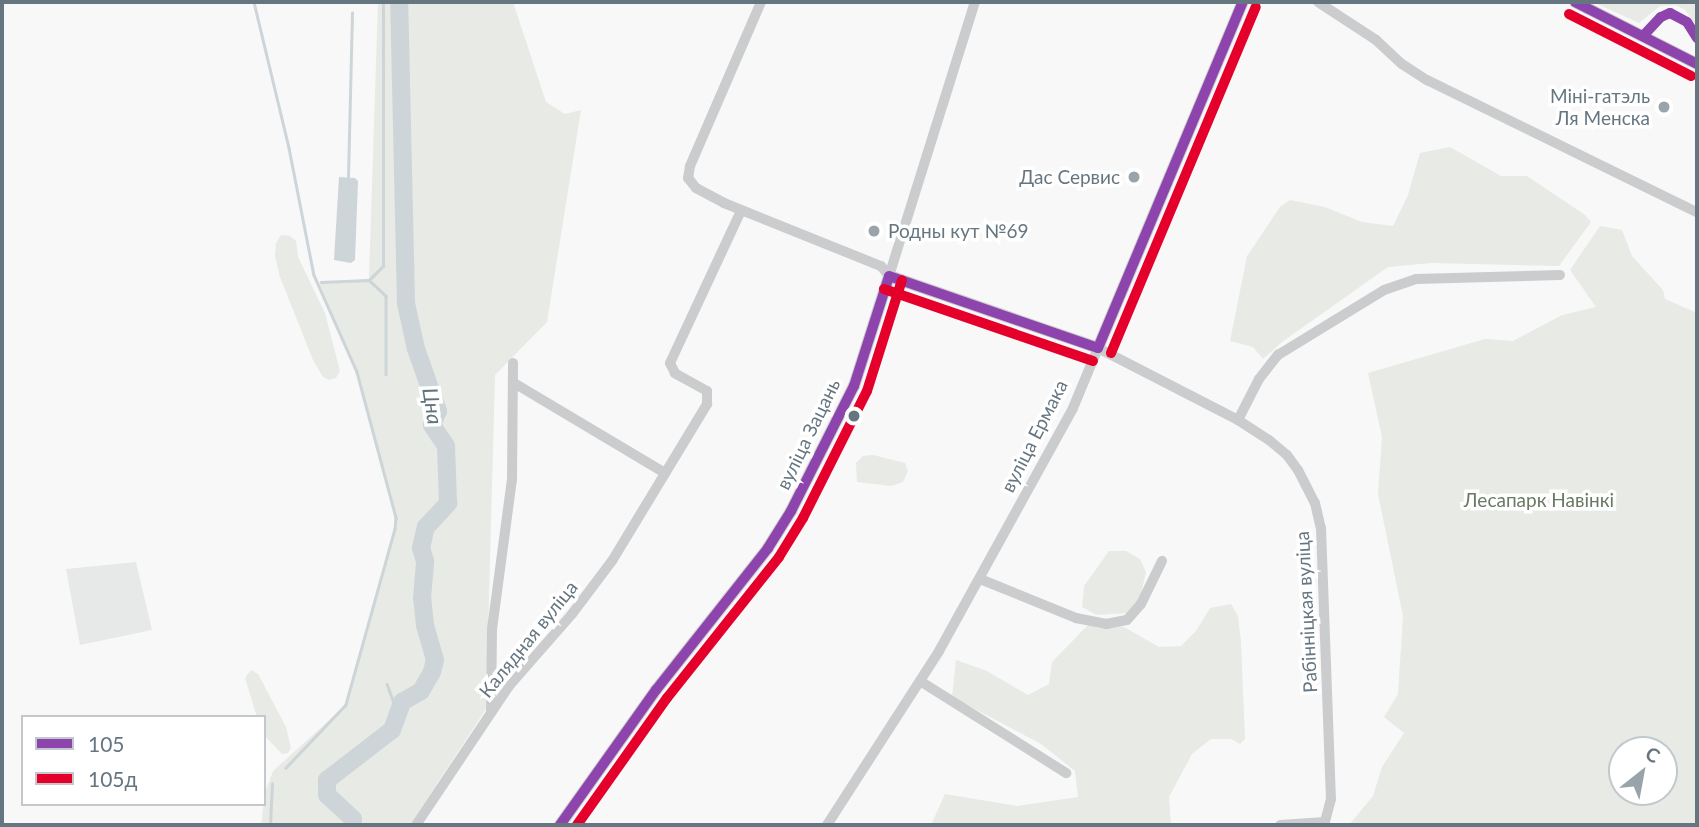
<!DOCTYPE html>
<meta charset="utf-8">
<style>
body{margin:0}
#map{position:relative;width:1699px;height:827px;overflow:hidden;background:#f8f8f8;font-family:Lato,sans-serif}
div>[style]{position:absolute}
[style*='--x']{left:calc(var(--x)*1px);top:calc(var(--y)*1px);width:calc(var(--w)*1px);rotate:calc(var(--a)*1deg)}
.built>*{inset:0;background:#e7e8e8}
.green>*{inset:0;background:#e7eae5}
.water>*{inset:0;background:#cdd5d8}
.stream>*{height:2.5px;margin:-1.25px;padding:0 1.25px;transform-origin:1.25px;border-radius:1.25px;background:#cdd5d8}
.river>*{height:18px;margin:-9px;padding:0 9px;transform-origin:9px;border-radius:9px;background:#cdd5d8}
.minor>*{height:10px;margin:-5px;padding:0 5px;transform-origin:5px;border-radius:5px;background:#cbcccd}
.tertiary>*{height:12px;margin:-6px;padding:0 6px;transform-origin:6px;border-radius:6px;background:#cbcccd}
.bus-1>*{height:10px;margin:-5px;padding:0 5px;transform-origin:5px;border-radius:5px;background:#8e44ad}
.bus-2>*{height:10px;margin:-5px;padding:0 5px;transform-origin:5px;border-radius:5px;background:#e4002b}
.dots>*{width:19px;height:19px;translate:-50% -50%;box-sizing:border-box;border:4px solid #fff;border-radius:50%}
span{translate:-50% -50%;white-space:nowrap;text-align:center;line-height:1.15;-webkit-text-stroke:7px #fff;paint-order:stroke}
.poi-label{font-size:19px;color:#667680}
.right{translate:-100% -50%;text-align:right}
.left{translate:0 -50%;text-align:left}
.street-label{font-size:19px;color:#667680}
.park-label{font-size:19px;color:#697964}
.water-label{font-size:21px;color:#60757a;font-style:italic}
.frame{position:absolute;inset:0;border:4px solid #667680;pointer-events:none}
.legend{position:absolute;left:21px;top:715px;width:245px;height:91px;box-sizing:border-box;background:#fff;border:2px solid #c2c8cc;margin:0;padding:9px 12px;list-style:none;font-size:21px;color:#667680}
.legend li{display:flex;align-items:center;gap:14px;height:35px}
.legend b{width:35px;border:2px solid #c2c8cc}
.north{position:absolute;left:1608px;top:736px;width:70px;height:70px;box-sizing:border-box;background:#fff;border:2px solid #c2c8cc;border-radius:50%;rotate:31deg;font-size:19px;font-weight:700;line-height:28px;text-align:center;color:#667680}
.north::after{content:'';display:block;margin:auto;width:24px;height:32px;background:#99a4aa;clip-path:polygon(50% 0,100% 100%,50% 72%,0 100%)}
</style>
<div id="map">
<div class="built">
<i style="clip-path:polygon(136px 562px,152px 630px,80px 645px,66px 569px)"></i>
</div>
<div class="green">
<i style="clip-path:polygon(378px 2px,513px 2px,546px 102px,565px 114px,581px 110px,547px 322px,495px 375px,486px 709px,410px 825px,261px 825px,265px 793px,273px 771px,346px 705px,395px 529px,394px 506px,357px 372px,319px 282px,369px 279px)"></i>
<i style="clip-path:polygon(1593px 2px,1697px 2px,1697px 27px,1685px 10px,1675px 5px,1660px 6px,1639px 23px)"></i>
<i style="clip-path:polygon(1450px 147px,1501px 176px,1527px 176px,1585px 215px,1591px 222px,1559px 266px,1431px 263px,1388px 267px,1282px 342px,1263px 359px,1253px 347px,1230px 341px,1247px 256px,1280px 207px,1290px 200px,1325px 207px,1362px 222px,1393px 226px,1408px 195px,1420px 153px)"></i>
<i style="clip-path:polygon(evenodd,1600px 226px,1622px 230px,1632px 256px,1663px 290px,1665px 299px,1697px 313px,1697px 825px,1349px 825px,1373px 796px,1382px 767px,1404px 733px,1384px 717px,1398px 694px,1403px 616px,1378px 494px,1382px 437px,1368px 373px,1485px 339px,1513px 341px,1562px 315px,1596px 307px,1570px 270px,1600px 226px,1664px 750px,1664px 792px,1622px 792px,1622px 750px,1664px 750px)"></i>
<i style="clip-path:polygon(281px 235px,290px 236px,296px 241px,298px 257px,325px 313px,340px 371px,336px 378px,329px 380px,323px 377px,313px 360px,280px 277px,275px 256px,276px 243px)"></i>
<i style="clip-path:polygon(873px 455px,905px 463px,908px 471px,903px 482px,891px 486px,857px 482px,856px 463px,863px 456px)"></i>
<i style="clip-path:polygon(1109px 551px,1126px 551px,1140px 559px,1146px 572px,1140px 598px,1127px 613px,1097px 615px,1082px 607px,1084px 586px)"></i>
<i style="clip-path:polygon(1231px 604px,1238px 616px,1241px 642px,1245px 739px,1240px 744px,1231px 739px,1211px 739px,1192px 754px,1169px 797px,1171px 825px,931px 825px,945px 794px,1017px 806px,1078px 797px,1075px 771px,1041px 744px,952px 697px,956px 660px,987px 671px,1028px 695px,1049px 684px,1052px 662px,1088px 625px,1124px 627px,1159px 647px,1181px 646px,1196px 631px,1210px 608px)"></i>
<i style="clip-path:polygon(251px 670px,258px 674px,286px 727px,291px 748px,288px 753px,282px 754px,264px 735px,264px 717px,257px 717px,245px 678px)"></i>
</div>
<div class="water">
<i style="clip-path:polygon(339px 177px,355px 178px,358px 181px,355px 260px,351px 263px,334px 260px)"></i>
</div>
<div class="stream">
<i style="--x:254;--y:2;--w:150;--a:76.5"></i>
<i style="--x:289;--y:148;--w:129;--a:78.9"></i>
<i style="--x:314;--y:275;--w:106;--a:66.1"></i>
<i style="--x:357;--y:372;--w:151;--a:75"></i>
<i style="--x:396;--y:518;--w:11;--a:95"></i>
<i style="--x:395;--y:529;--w:183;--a:105.6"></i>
<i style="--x:346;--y:705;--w:87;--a:133.6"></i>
<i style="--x:348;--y:177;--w:164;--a:-88.6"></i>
<i style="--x:369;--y:280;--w:23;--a:43"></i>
<i style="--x:386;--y:296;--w:78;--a:90"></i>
<i style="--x:321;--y:282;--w:48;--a:-2.4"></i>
<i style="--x:369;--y:280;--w:20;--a:-45"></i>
<i style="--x:383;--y:266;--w:264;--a:-90"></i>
<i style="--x:387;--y:684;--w:30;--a:70"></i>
<i style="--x:270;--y:825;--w:41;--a:-87.2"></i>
</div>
<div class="river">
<i style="--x:352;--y:825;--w:6;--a:-81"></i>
<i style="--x:353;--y:819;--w:35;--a:-137"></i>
<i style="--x:327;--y:795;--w:15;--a:-90"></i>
<i style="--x:327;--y:780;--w:82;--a:-37.6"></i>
<i style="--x:392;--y:730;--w:30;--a:-70"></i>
<i style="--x:402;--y:702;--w:22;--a:-30"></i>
<i style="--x:421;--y:691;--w:22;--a:-60"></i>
<i style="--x:432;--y:672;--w:12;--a:-76"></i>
<i style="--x:435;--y:660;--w:36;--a:-106"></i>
<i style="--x:425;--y:625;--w:27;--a:-96"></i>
<i style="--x:422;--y:598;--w:37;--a:-85"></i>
<i style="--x:425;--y:561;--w:14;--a:-107"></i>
<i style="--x:421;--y:548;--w:22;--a:-77"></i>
<i style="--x:426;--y:527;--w:33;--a:-47"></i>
<i style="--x:448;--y:503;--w:57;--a:-92"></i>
<i style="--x:446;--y:446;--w:25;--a:-124"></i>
<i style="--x:432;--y:425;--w:15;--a:-67"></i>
<i style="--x:438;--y:411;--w:66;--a:-109.5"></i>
<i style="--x:416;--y:349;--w:47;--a:-102.3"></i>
<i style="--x:406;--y:303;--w:301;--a:-91.3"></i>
</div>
<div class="minor">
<i style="--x:761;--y:2;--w:179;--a:113.4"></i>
<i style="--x:690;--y:166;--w:12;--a:99"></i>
<i style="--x:688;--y:178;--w:13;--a:51"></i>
<i style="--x:696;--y:188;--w:32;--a:28"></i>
<i style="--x:724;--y:203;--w:169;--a:21.9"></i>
<i style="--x:881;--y:266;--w:13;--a:51"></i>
<i style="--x:1318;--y:2;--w:69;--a:33.2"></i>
<i style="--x:1376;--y:40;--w:35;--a:43"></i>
<i style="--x:1402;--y:64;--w:30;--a:33"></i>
<i style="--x:1427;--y:80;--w:301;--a:26.1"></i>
<i style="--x:889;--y:276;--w:287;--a:-72.6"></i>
<i style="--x:514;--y:383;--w:176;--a:30.8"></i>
<i style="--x:1238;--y:420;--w:46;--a:-62.9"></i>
<i style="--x:1259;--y:379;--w:31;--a:-52"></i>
<i style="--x:1278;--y:355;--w:124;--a:-31.5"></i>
<i style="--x:1384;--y:290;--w:34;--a:-19"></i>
<i style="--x:1416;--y:279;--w:144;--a:-1.6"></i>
<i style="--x:980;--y:579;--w:104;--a:22.1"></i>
<i style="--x:1076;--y:618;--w:31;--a:11"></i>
<i style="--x:1106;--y:624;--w:21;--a:-11"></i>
<i style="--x:1127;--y:620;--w:21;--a:-49"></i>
<i style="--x:1141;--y:604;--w:48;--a:-64"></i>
<i style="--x:920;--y:681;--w:173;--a:32.2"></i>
<i style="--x:491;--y:712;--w:83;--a:-89.3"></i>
<i style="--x:492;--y:629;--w:150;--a:-82.4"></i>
<i style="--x:512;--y:480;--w:117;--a:-89.5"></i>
<i style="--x:416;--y:825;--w:167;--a:-56.2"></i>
<i style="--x:509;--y:686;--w:96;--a:-48.8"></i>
<i style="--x:572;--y:614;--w:66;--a:-53"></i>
<i style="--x:612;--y:561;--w:184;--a:-58.8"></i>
<i style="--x:707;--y:404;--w:13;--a:-90"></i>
<i style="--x:707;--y:391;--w:37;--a:-151"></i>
<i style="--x:675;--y:373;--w:11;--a:-117"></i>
<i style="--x:670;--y:363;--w:168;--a:-65"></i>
<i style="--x:827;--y:825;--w:207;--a:-57.2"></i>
<i style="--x:939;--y:651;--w:277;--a:-61.1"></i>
<i style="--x:1073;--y:408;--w:65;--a:-67.4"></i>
<i style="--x:1098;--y:348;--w:157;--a:27.2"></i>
<i style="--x:1238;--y:420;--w:37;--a:33"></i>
<i style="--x:1269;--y:440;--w:23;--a:40"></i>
<i style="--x:1287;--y:455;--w:19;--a:54"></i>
<i style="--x:1298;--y:470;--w:37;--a:63"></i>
<i style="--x:1315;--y:503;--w:26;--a:77"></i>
<i style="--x:1321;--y:528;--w:271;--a:87.9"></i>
<i style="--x:1331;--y:799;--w:24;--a:105"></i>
<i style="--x:1325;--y:822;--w:45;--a:176.2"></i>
</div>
<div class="tertiary">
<i style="--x:1575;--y:2;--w:137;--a:26.9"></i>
<i style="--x:560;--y:825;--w:166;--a:-54.6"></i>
<i style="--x:656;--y:690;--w:181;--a:-51.7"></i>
<i style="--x:768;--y:548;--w:44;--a:-58.1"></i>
<i style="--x:791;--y:511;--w:140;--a:-63.3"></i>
<i style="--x:854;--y:386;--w:115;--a:-72.3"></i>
<i style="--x:889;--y:276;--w:221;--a:19"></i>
<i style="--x:1098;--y:348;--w:375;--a:-67.3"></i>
</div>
<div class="bus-1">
<i style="--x:1575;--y:2;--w:137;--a:26.9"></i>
<i style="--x:1643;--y:36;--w:26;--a:-47"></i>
<i style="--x:1661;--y:17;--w:10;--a:-24"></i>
<i style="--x:1670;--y:13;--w:19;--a:28"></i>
<i style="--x:1687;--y:22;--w:19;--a:58"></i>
<i style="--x:889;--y:276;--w:221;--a:19"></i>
<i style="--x:1098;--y:348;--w:375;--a:-67.3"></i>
<i style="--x:560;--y:825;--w:166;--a:-54.6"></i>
<i style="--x:656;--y:690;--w:181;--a:-51.7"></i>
<i style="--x:768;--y:548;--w:44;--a:-58.1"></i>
<i style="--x:791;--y:511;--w:140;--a:-63.3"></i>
<i style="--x:854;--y:386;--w:115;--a:-72.3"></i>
</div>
<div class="bus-2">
<i style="--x:1569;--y:14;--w:137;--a:26.9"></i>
<i style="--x:884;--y:289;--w:221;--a:19"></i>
<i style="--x:1111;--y:353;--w:375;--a:-67.3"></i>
<i style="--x:577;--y:825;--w:156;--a:-54.7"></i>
<i style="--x:667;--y:698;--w:180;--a:-51.5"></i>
<i style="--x:779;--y:557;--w:46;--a:-58.4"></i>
<i style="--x:803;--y:518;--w:142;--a:-63.3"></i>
<i style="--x:867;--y:391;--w:116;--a:-72.5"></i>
</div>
<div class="dots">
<i style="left:1664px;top:107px;background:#99a4aa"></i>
<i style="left:1134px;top:177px;background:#99a4aa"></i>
<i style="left:874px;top:231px;background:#99a4aa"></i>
<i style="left:854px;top:416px;background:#667680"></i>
</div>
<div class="poi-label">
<span class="right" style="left:1650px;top:107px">Міні-гатэль<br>Ля Менска</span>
<span class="right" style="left:1120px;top:177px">Дас Сервис</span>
<span class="left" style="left:888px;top:231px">Родны кут №69</span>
</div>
<div class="street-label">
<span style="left:808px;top:434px;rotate:-64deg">вуліца Зацань</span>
<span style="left:1034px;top:436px;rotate:-63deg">вуліца Ермака</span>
<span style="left:1306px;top:612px;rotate:-93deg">Рабінніцкая вуліца</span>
<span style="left:528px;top:639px;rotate:-51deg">Калядная вуліца</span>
</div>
<div class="park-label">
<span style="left:1539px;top:500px">Лесапарк Навінкі</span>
</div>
<div class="water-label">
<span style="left:433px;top:406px;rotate:81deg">Цна</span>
</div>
<div class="frame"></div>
<ul class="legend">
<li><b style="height:9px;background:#8e44ad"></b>105</li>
<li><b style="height:9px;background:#e4002b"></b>105д</li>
</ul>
<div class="north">С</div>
</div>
